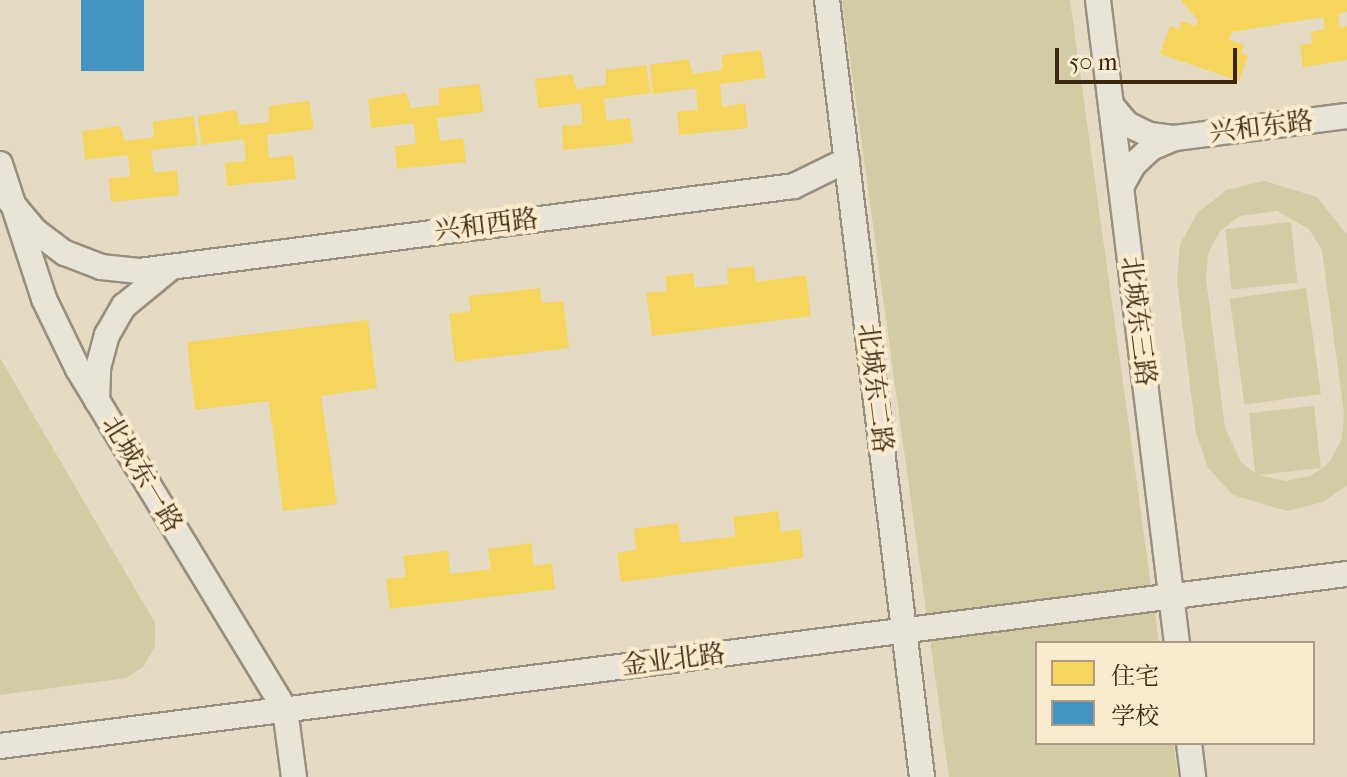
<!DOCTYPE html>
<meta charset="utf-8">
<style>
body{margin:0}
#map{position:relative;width:1347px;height:777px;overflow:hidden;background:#e5dac3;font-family:"IM FELL French Canon","Noto Serif SC",serif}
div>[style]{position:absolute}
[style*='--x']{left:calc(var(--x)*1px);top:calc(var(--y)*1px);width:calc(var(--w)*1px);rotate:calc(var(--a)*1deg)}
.green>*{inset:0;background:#d1cca3;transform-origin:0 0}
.homes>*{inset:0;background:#f6d55c}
.schools>*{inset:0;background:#4393c3;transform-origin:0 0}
.roads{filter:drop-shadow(2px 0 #988f7f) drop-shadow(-2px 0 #988f7f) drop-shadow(0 2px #988f7f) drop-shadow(0 -2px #988f7f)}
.minor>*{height:24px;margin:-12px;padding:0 12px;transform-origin:12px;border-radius:12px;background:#e9e4d8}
span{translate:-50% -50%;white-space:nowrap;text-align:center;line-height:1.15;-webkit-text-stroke:8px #f8ebce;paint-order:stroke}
.street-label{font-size:26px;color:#3b270f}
.legend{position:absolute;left:1035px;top:641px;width:280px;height:104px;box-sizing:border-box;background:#f8ebce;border:2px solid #ac9d82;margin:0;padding:10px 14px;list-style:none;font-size:24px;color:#3b270f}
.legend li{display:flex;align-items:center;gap:16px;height:40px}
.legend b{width:40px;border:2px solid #ac9d82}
.scale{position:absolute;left:1055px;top:48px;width:182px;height:36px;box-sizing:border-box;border:4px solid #3b270f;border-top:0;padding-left:10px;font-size:24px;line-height:28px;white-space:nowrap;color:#3b270f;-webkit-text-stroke:6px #f8ebce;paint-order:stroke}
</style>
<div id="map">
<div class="green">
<i style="clip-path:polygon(842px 0,1070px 0,1159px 643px,1037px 643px,1037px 743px,1173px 743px,1178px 777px,949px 777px)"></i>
<i style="clip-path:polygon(evenodd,1264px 181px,1317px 197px,1347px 235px,1347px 485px,1323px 502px,1287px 511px,1233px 495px,1208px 468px,1196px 433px,1177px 281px,1180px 244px,1198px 212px,1227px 190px,1264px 181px,1277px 211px,1309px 229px,1322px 250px,1344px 413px,1342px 439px,1330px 461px,1321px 469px,1310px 476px,1286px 481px,1259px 475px,1321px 468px,1314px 406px,1249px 413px,1255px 473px,1241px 462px,1225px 428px,1206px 279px,1208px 253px,1220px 231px,1240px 216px,1277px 211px)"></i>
<i style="left:1291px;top:222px;width:61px;height:66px;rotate:84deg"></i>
<i style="left:1306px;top:288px;width:107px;height:77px;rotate:82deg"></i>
<i style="clip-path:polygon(0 358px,155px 623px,155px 646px,144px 666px,126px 678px,0 695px)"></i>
</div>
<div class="homes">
<i style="clip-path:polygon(1181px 0,1347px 0,1347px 11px,1338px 15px,1340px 28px,1347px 26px,1347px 60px,1303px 67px,1300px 45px,1313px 43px,1311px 32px,1325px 29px,1323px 17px,1232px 32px,1229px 40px,1244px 45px,1241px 53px,1248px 56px,1239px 81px,1160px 54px,1170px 26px,1179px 29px,1181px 21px,1196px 26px,1198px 20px)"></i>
<i style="clip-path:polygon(761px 50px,766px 78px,720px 84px,722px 107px,745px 103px,748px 128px,679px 135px,677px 112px,698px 110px,696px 88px,653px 94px,650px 65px,688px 59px,693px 74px,722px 70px,722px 55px)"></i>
<i style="clip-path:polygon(646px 65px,651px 93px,604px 99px,607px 121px,630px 118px,633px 143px,563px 150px,562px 126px,583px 125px,581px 103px,538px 108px,535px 79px,572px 74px,577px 89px,606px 85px,606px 70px)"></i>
<i style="clip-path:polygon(479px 84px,484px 112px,437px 118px,440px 141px,463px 138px,466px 162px,397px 169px,395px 146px,416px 144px,414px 123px,371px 128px,368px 99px,406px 93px,411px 108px,439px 105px,439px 89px)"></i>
<i style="clip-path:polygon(309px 101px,314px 129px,267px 135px,269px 158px,293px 155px,296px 179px,227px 186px,225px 163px,246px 161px,244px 139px,201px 145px,198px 116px,236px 110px,240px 125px,269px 122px,269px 106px)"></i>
<i style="clip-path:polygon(193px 116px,198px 145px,151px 150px,154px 173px,177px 170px,179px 195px,111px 202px,109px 178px,130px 177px,128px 155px,85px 160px,82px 131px,120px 126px,125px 141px,154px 137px,153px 122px)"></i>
<i style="clip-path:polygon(754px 266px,756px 282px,806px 275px,811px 316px,652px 336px,646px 293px,667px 291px,665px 276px,693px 273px,695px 288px,728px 284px,727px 269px)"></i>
<i style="clip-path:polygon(540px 288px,542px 303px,563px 301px,569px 348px,455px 362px,449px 314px,471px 311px,469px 296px)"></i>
<i style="clip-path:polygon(368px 320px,377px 388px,321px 396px,337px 504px,283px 511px,269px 401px,195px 410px,187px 342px)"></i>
<i style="clip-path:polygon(778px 511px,781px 532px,800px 529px,804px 558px,621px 582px,617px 553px,636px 550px,634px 529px,678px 523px,681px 543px,736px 536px,733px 517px)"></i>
<i style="clip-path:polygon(531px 543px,534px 566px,552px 563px,555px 589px,390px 609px,386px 579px,406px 577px,403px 556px,448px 551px,450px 574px,491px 569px,488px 549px)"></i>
</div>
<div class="schools">
<i style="left:81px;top:0;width:63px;height:71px"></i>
</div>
<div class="roads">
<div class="minor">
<i style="--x:827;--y:0;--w:783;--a:83.03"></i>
<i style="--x:1098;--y:0;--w:648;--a:83"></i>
<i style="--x:1111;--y:105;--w:25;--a:50"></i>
<i style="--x:1127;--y:124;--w:25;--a:26"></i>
<i style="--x:1150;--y:135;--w:25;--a:7"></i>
<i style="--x:1175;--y:138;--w:173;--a:-7.3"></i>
<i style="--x:0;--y:164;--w:142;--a:71.9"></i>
<i style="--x:44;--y:299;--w:78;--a:64.1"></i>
<i style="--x:78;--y:369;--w:398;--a:58.7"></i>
<i style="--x:285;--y:709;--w:69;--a:82.5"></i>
<i style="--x:1121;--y:187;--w:25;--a:-61"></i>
<i style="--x:1133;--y:165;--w:25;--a:-43"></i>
<i style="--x:1151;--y:148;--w:26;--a:-23"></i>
<i style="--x:10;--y:201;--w:38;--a:50"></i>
<i style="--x:34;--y:230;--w:39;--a:37"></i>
<i style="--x:65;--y:253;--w:39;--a:21"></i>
<i style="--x:101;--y:267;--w:38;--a:6"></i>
<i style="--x:139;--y:271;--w:660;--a:-7.39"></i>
<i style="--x:794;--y:186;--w:59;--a:-26.1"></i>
<i style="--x:97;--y:401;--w:33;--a:-88"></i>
<i style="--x:98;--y:368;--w:34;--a:-75"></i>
<i style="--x:107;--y:335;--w:34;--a:-60"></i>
<i style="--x:124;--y:306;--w:57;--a:-39.3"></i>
<i style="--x:1189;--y:743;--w:34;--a:83"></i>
<i style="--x:0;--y:746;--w:1358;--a:-7.28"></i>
</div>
</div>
<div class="street-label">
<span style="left:1261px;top:127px;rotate:-7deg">兴和东路</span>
<span style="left:486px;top:225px;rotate:-7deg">兴和西路</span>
<span style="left:1138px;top:321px;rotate:83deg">北城东三路</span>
<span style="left:875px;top:388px;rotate:83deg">北城东二路</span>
<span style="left:142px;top:474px;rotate:59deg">北城东一路</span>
<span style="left:673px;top:660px;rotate:-7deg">金业北路</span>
</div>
<ul class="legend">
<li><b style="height:22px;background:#f6d55c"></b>住宅</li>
<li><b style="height:22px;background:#4393c3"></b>学校</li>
</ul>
<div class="scale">50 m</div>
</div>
